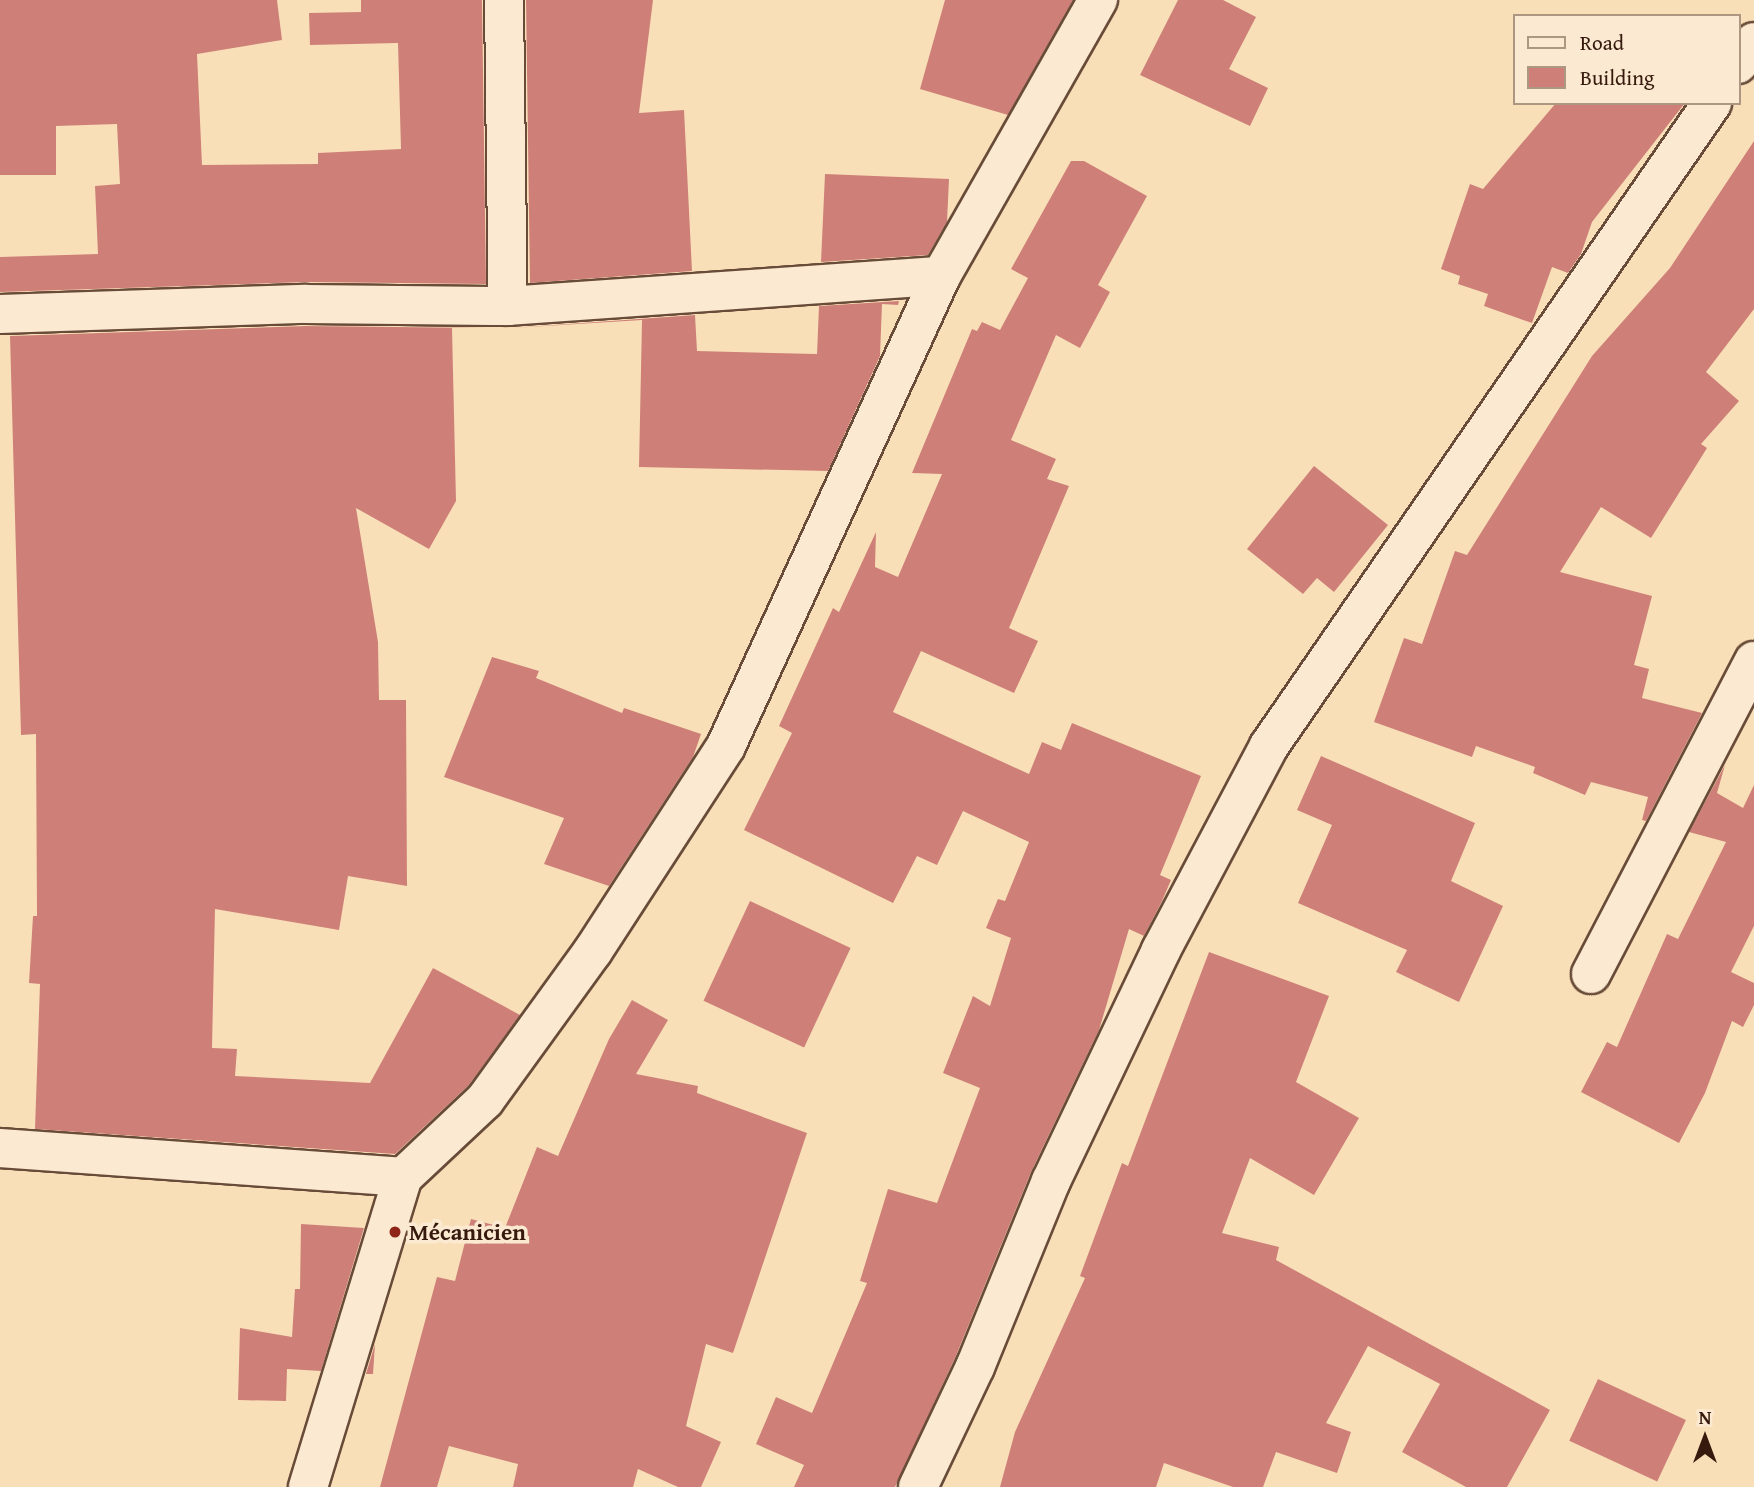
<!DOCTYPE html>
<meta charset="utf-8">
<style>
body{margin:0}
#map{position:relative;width:1754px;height:1487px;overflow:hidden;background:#f9dfb8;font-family:"Gentium Book Plus",serif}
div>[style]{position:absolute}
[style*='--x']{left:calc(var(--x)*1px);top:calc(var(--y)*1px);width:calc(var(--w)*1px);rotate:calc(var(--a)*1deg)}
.building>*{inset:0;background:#ce8078;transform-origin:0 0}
.roads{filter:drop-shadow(2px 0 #684b38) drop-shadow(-2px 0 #684b38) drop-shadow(0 2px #684b38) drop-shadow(0 -2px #684b38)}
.minor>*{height:38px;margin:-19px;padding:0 19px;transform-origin:19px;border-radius:19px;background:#fbead1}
.secondary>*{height:38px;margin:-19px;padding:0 19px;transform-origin:19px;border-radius:19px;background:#fbead1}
.dots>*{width:19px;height:19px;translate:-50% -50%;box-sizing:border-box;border:4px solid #fbead1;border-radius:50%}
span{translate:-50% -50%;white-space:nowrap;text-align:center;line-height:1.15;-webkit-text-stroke:7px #fbead1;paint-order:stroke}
.poi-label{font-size:23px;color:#371a0e;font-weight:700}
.left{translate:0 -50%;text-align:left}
.legend{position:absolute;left:1513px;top:14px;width:228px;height:91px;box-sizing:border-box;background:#fbead1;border:2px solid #ad9783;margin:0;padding:9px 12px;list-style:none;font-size:21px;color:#371a0e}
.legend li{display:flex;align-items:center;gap:14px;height:35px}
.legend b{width:35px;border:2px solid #ad9783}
.north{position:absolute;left:1670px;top:1403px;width:70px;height:70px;-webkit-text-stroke:5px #fbead1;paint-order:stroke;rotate:0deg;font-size:19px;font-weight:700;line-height:28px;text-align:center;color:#371a0e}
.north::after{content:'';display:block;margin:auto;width:24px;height:32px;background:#371a0e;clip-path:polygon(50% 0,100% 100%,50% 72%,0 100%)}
</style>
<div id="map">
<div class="building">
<i style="clip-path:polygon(0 0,277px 0,282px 40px,197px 54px,202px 165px,318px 164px,318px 153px,401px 149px,398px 43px,310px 45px,309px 13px,361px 12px,361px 0,482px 0,486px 284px,306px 282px,0 292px,0 257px,98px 254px,95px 186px,120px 184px,117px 124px,56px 126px,56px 175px,0 175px)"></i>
<i style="clip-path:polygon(526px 0,653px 0,639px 113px,684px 110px,692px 271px,530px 283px)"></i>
<i style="clip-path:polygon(945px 0,1073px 0,1008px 115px,920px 89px)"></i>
<i style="clip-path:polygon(1178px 0,1223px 0,1256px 17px,1229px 69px,1268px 88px,1250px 126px,1140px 75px)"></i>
<i style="clip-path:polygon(1556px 103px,1685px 103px,1592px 222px,1581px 254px,1568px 273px,1552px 267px,1532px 323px,1484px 306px,1488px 294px,1458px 284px,1460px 276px,1441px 269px,1470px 184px,1483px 189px)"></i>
<i style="clip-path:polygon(1754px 141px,1754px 309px,1706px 372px,1739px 401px,1701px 444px,1707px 448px,1651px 538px,1601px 507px,1560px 572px,1652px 596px,1634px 665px,1649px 669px,1642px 698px,1702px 713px,1646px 821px,1642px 820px,1648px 797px,1591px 782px,1585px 795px,1533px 773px,1535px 767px,1476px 746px,1472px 757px,1374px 722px,1404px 638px,1422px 644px,1455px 551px,1467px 555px,1592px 356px,1670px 268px)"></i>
<i style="clip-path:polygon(1071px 161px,1084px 161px,1147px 196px,1098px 285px,1110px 292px,1080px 348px,1056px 335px,1011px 440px,1056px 459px,1047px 479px,1069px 486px,1009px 628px,1038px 641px,1014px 693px,921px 651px,893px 712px,1029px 774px,1042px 742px,1061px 750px,1072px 723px,1201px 776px,1160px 875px,1171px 880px,1162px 901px,1144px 936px,1129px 929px,1099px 1030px,1031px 1172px,955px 1358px,895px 1487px,794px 1487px,804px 1465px,756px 1444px,776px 1397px,812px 1413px,867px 1283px,860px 1281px,888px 1189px,937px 1203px,980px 1088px,943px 1073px,973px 996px,990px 1006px,1011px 938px,986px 928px,998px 899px,1005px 901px,1029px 842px,963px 811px,937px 865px,917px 856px,893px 903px,744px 830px,792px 733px,779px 726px,833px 608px,839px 612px,876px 532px,875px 567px,898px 577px,942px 474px,912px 473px,972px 329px,977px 331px,982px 322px,1000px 330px,1028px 278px,1011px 269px)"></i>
<i style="clip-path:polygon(825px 174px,949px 179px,947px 222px,928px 255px,821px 262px)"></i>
<i style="clip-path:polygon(899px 301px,898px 305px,882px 304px,880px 356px,828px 471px,639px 467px,642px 320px,512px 328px,695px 315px,697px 351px,817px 354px,819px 306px)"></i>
<i style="clip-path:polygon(306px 326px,486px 328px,452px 328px,456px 501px,429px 549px,356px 508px,378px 642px,379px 700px,406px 700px,407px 886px,348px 876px,339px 930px,215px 909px,212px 1048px,237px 1049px,235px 1076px,370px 1083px,433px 968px,520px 1015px,469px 1085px,395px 1154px,35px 1129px,40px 984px,29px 983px,33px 916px,37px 916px,36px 734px,21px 735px,10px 336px)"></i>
<i style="clip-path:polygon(1314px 466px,1388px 525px,1334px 592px,1317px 578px,1303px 594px,1247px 549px)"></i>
<i style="clip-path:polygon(492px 657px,539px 671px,536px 678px,622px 713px,624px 708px,701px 734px,693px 757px,609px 886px,544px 864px,564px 818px,444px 777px)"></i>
<i style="clip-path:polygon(1321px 756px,1475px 823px,1451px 881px,1503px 906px,1459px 1002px,1396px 972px,1407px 950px,1298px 903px,1332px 825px,1297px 810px)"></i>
<i style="clip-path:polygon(1725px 765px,1717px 793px,1743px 808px,1754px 785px,1754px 926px,1731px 972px,1754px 983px,1754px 1005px,1743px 1027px,1732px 1021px,1705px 1093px,1679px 1143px,1581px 1092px,1607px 1042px,1617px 1047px,1667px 934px,1678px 939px,1726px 842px,1689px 832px)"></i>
<i style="left:750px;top:901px;width:111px;height:110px;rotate:25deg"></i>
<i style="clip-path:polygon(1209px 952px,1329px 996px,1296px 1082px,1359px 1118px,1314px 1195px,1250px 1158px,1222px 1233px,1279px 1247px,1276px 1260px,1550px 1410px,1507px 1487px,1466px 1487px,1402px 1452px,1440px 1384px,1368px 1346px,1326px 1423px,1351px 1432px,1337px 1473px,1276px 1452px,1263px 1487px,1233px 1487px,1164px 1463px,1156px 1487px,1000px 1487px,1015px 1432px,1085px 1278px,1080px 1276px,1122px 1163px,1128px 1166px)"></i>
<i style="clip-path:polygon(632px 1000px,668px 1020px,636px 1074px,698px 1086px,697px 1093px,807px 1133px,733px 1353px,706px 1344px,686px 1426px,721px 1442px,701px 1487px,678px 1487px,638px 1469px,633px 1487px,513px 1487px,518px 1464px,449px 1446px,437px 1487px,380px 1487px,437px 1277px,455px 1281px,471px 1219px,505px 1228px,537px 1147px,558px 1156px,609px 1039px)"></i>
<i style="clip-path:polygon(301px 1224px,364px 1228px,321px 1371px,287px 1369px,286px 1401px,238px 1400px,240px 1328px,292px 1337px,295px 1289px,300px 1289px)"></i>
<i style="clip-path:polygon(375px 1344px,373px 1374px,366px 1374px)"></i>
<i style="left:1598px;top:1379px;width:97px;height:68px;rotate:25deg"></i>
</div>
<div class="roads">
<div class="minor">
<i style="--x:504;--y:0;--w:306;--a:89.3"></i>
<i style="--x:0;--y:314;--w:306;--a:-1.9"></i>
<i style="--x:306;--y:304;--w:202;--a:0.6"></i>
<i style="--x:508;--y:306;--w:434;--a:-4"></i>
<i style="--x:1591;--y:974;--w:353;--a:-62.5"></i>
<i style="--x:0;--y:1148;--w:404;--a:4.1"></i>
<i style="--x:308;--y:1487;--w:324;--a:-73"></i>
<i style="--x:403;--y:1177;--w:112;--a:-43.2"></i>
<i style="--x:485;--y:1100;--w:184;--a:-54.1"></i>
<i style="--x:593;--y:951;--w:244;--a:-57"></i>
<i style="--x:726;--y:746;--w:517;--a:-65.42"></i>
<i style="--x:941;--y:276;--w:318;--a:-60.4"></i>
</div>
<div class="secondary">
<i style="--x:1738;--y:64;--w:27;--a:-54"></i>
<i style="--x:918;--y:1487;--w:133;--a:-64.6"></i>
<i style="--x:975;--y:1367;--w:201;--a:-67.8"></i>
<i style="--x:1051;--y:1181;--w:256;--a:-64.5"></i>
<i style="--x:1161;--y:950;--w:231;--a:-62.1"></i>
<i style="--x:1269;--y:746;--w:781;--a:-55.43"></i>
</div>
</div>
<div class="dots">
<i style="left:395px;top:1232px;background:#8f2418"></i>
</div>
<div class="poi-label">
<span class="left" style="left:409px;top:1232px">Mécanicien</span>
</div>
<ul class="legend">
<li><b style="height:9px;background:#fbead1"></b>Road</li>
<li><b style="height:19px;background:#ce8078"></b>Building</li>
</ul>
<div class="north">N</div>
</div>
